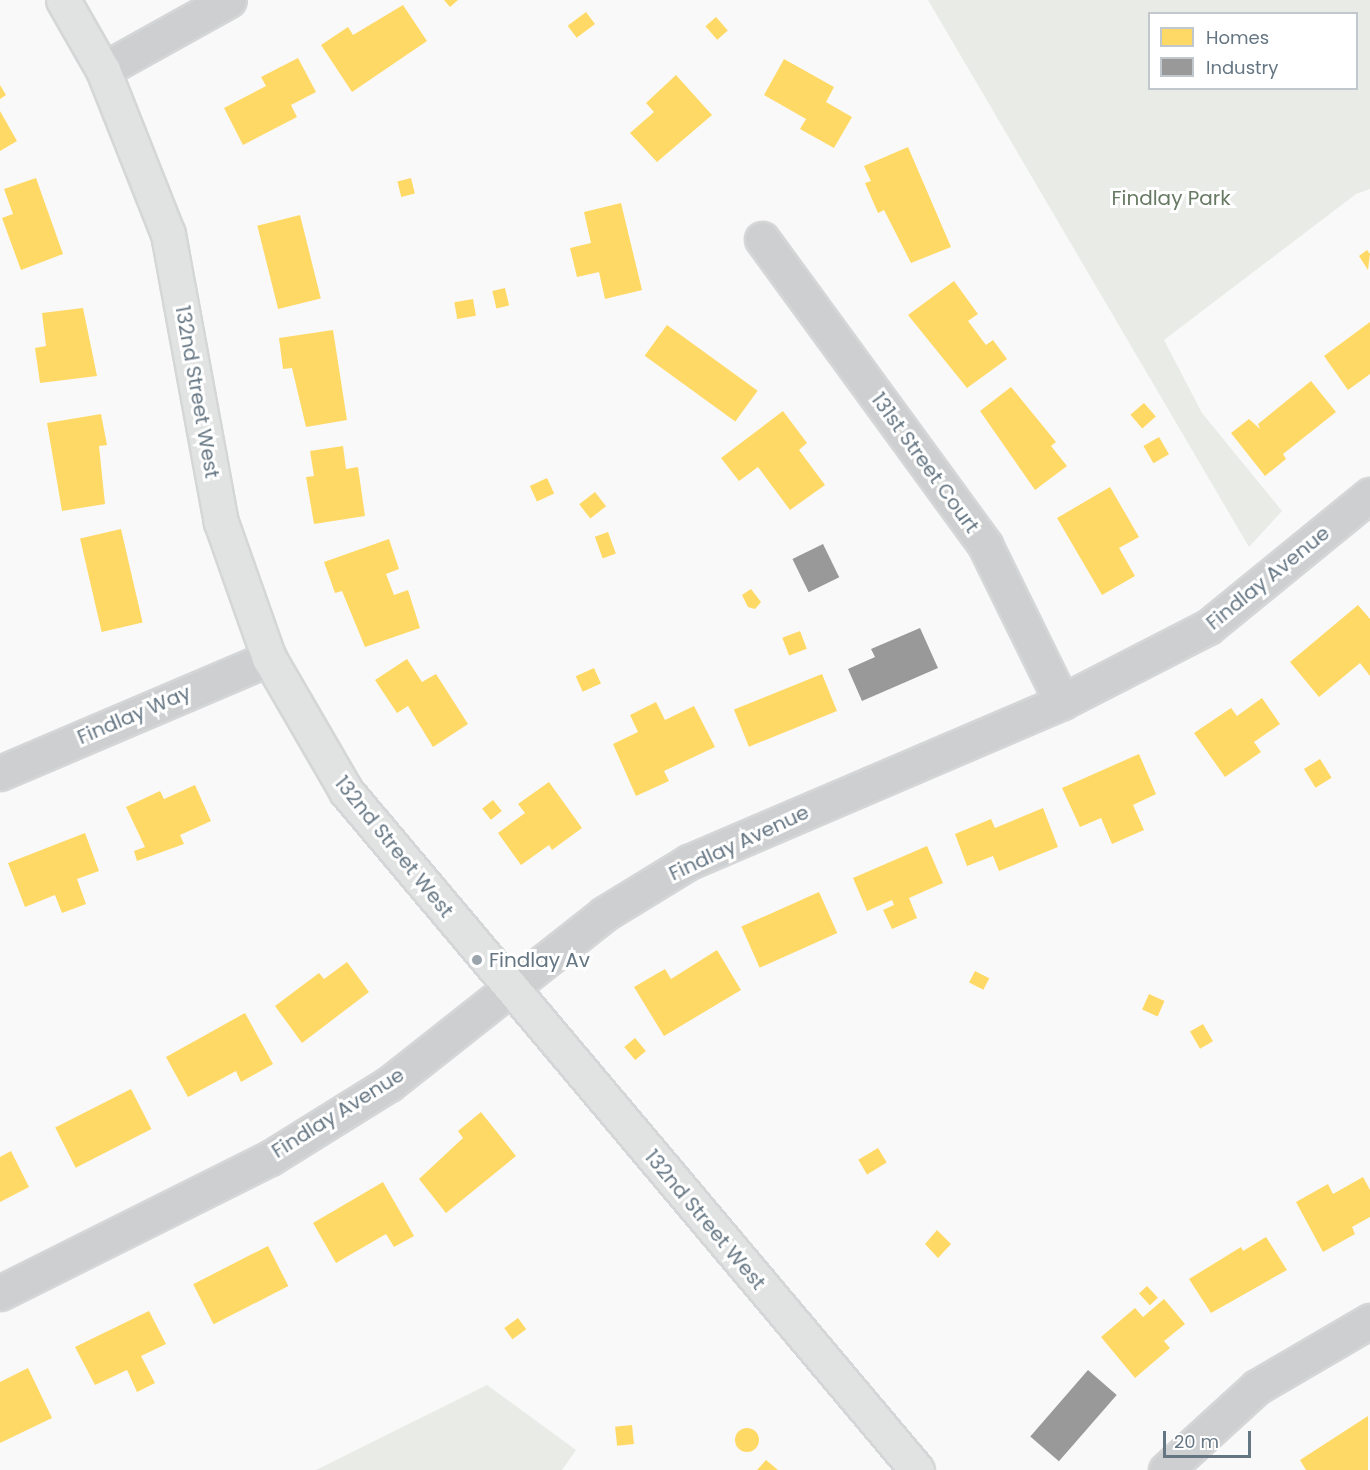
<!DOCTYPE html>
<style>
body{margin:0}
#map{position:relative;width:1370px;height:1470px;overflow:hidden;background:#f9f9f9;font-family:Poppins,sans-serif}
div>[style]{position:absolute}
[style*='--x']{left:calc(var(--x)*1px);top:calc(var(--y)*1px);width:calc(var(--w)*1px);rotate:calc(var(--a)*1deg)}
.green>*{inset:0;background:#e8ebe6}
.homes>*{inset:0;background:#ffd966;transform-origin:0 0}
.round{border-radius:50%}
.industry>*{inset:0;background:#999;transform-origin:0 0}
.roads{filter:drop-shadow(2px 0 #d5d6d7) drop-shadow(-2px 0 #d5d6d7) drop-shadow(0 2px #d5d6d7) drop-shadow(0 -2px #d5d6d7)}
.street>*{height:33px;margin:-16.5px;padding:0 16.5px;transform-origin:16.5px;border-radius:16.5px;background:#cecfd0}
.secondary>*{height:33px;margin:-16.5px;padding:0 16.5px;transform-origin:16.5px;border-radius:16.5px;background:#e1e2e2}
.dots>*{width:16px;height:16px;translate:-50% -50%;box-sizing:border-box;border:3px solid #fff;border-radius:50%}
span{translate:-50% -50%;white-space:nowrap;text-align:center;line-height:1.15;-webkit-text-stroke:6px #fff;paint-order:stroke}
.park-label{font-size:20px;color:#687a64}
.street-label{font-size:20px;color:#657683}
.poi-label{font-size:20px;color:#657683}
.left{translate:0 -50%;text-align:left}
.legend{position:absolute;left:1148px;top:12px;width:210px;height:78px;box-sizing:border-box;background:#fff;border:2px solid #c1c8cd;margin:0;padding:8px 10px;list-style:none;font-size:18px;color:#657683}
.legend li{display:flex;align-items:center;gap:12px;height:30px}
.legend b{width:30px;border:2px solid #c1c8cd}
.scale{position:absolute;left:1163px;top:1431px;width:88px;height:27px;box-sizing:border-box;border:3px solid #657683;border-top:0;padding-left:8px;font-size:18px;line-height:21px;white-space:nowrap;color:#657683;-webkit-text-stroke:4px #fff;paint-order:stroke}
</style>
<div id="map">
<div class="green">
<i style="clip-path:polygon(evenodd,928px 0,1370px 0,1370px 189px,1356px 194px,1164px 340px,1202px 413px,1282px 511px,1249px 547px,928px 0,1150px 14px,1356px 14px,1356px 88px,1150px 88px,1150px 14px)"></i>
<i style="clip-path:polygon(487px 1385px,576px 1450px,562px 1470px,316px 1470px)"></i>
</div>
<div class="homes">
<i style="clip-path:polygon(444px 0,458px 0,450px 7px)"></i>
<i style="clip-path:polygon(403px 5px,427px 41px,352px 92px,321px 45px,348px 27px,353px 35px)"></i>
<i style="left:586px;top:12px;width:15px;height:23px;rotate:53deg"></i>
<i style="left:716px;top:17px;width:18px;height:14px;rotate:49deg"></i>
<i style="clip-path:polygon(298px 58px,316px 92px,291px 105px,297px 117px,243px 145px,224px 108px,266px 86px,261px 77px)"></i>
<i style="clip-path:polygon(784px 59px,834px 87px,826px 102px,852px 117px,834px 148px,800px 129px,806px 119px,764px 95px)"></i>
<i style="clip-path:polygon(676px 75px,712px 115px,657px 162px,630px 133px,654px 112px,646px 103px)"></i>
<i style="clip-path:polygon(0 85px,6px 95px,0 99px)"></i>
<i style="clip-path:polygon(0 111px,17px 141px,0 151px)"></i>
<i style="clip-path:polygon(908px 147px,951px 247px,911px 263px,884px 210px,878px 213px,865px 183px,871px 181px,864px 166px)"></i>
<i style="clip-path:polygon(36px 178px,63px 254px,21px 270px,2px 218px,13px 214px,4px 189px)"></i>
<i style="left:411px;top:178px;width:16px;height:14px;rotate:76deg"></i>
<i style="clip-path:polygon(621px 203px,642px 290px,605px 299px,599px 272px,577px 277px,570px 248px,591px 243px,584px 212px)"></i>
<i style="left:300px;top:215px;width:86px;height:44px;rotate:76deg"></i>
<i style="clip-path:polygon(1367px 250px,1370px 254px,1368px 270px,1359px 256px)"></i>
<i style="clip-path:polygon(954px 281px,978px 314px,968px 321px,986px 345px,993px 340px,1007px 359px,967px 388px,908px 315px)"></i>
<i style="left:505px;top:288px;width:18px;height:13px;rotate:77deg"></i>
<i style="left:473px;top:299px;width:17px;height:19px;rotate:80deg"></i>
<i style="clip-path:polygon(83px 308px,97px 376px,40px 383px,35px 348px,46px 346px,42px 313px)"></i>
<i style="clip-path:polygon(1370px 322px,1370px 374px,1348px 390px,1324px 356px)"></i>
<i style="left:667px;top:325px;width:112px;height:38px;rotate:36deg"></i>
<i style="clip-path:polygon(333px 330px,347px 420px,306px 427px,292px 368px,283px 369px,279px 338px)"></i>
<i style="clip-path:polygon(1311px 381px,1336px 412px,1283px 454px,1286px 459px,1265px 476px,1231px 433px,1249px 419px,1260px 429px,1258px 424px)"></i>
<i style="clip-path:polygon(1011px 387px,1056px 442px,1051px 446px,1067px 466px,1035px 490px,980px 411px)"></i>
<i style="left:1144px;top:403px;width:18px;height:18px;rotate:49deg"></i>
<i style="clip-path:polygon(783px 411px,807px 443px,799px 450px,825px 485px,790px 510px,758px 467px,739px 481px,721px 458px)"></i>
<i style="clip-path:polygon(101px 414px,107px 445px,99px 446px,105px 504px,62px 511px,47px 423px)"></i>
<i style="left:1159px;top:437px;width:20px;height:18px;rotate:60deg"></i>
<i style="clip-path:polygon(343px 446px,346px 469px,358px 467px,365px 516px,314px 524px,306px 477px,314px 476px,310px 451px)"></i>
<i style="left:547px;top:478px;width:17px;height:19px;rotate:65deg"></i>
<i style="clip-path:polygon(1110px 487px,1139px 537px,1119px 548px,1135px 576px,1102px 595px,1057px 518px)"></i>
<i style="left:595px;top:492px;width:18px;height:20px;rotate:52deg"></i>
<i style="left:121px;top:529px;width:96px;height:42px;rotate:77deg"></i>
<i style="left:608px;top:532px;width:23px;height:14px;rotate:70deg"></i>
<i style="clip-path:polygon(389px 539px,399px 569px,386px 574px,394px 595px,408px 590px,420px 628px,365px 647px,342px 591px,335px 593px,324px 562px)"></i>
<i style="clip-path:polygon(751px 589px,761px 602px,755px 609px,748px 607px,742px 595px)"></i>
<i style="clip-path:polygon(1358px 605px,1370px 619px,1370px 676px,1360px 663px,1319px 697px,1290px 662px)"></i>
<i style="left:800px;top:631px;width:19px;height:19px;rotate:69deg"></i>
<i style="clip-path:polygon(407px 659px,422px 682px,436px 674px,468px 724px,433px 747px,408px 706px,397px 713px,375px 680px)"></i>
<i style="left:594px;top:668px;width:17px;height:20px;rotate:66deg"></i>
<i style="left:822px;top:674px;width:40px;height:95px;rotate:68deg"></i>
<i style="clip-path:polygon(1262px 698px,1280px 724px,1254px 742px,1261px 752px,1225px 777px,1194px 733px,1231px 708px,1237px 716px)"></i>
<i style="clip-path:polygon(656px 702px,665px 720px,694px 706px,715px 747px,664px 771px,669px 781px,636px 796px,613px 744px,638px 732px,630px 715px)"></i>
<i style="clip-path:polygon(1139px 754px,1156px 794px,1133px 805px,1144px 830px,1112px 844px,1101px 818px,1080px 827px,1062px 788px)"></i>
<i style="left:1320px;top:759px;width:22px;height:19px;rotate:58deg"></i>
<i style="clip-path:polygon(549px 782px,582px 828px,552px 850px,549px 845px,521px 865px,498px 833px,525px 813px,518px 804px)"></i>
<i style="clip-path:polygon(195px 785px,211px 821px,180px 835px,184px 844px,137px 861px,134px 851px,145px 847px,126px 807px,160px 791px,164px 799px)"></i>
<i style="left:493px;top:800px;width:14px;height:14px;rotate:51deg"></i>
<i style="clip-path:polygon(1043px 808px,1058px 847px,999px 871px,993px 856px,967px 866px,955px 834px,991px 819px,995px 828px)"></i>
<i style="clip-path:polygon(85px 833px,99px 871px,77px 879px,86px 904px,62px 913px,55px 895px,25px 907px,8px 863px)"></i>
<i style="clip-path:polygon(927px 846px,943px 883px,909px 898px,917px 918px,892px 929px,883px 910px,894px 905px,892px 900px,867px 911px,853px 878px)"></i>
<i style="left:819px;top:892px;width:45px;height:85px;rotate:66deg"></i>
<i style="clip-path:polygon(717px 950px,741px 990px,664px 1036px,634px 987px,665px 969px,671px 979px)"></i>
<i style="clip-path:polygon(347px 962px,369px 992px,302px 1043px,275px 1006px,319px 973px,324px 979px)"></i>
<i style="left:975px;top:971px;width:16px;height:13px;rotate:27deg"></i>
<i style="left:1149px;top:994px;width:17px;height:17px;rotate:24deg"></i>
<i style="clip-path:polygon(245px 1013px,273px 1064px,241px 1082px,236px 1071px,188px 1097px,166px 1057px)"></i>
<i style="left:1203px;top:1024px;width:20px;height:15px;rotate:60deg"></i>
<i style="left:635px;top:1038px;width:17px;height:14px;rotate:50deg"></i>
<i style="left:131px;top:1089px;width:45px;height:85px;rotate:63deg"></i>
<i style="clip-path:polygon(481px 1112px,516px 1156px,446px 1213px,419px 1179px,463px 1138px,458px 1131px)"></i>
<i style="left:878px;top:1148px;width:17px;height:23px;rotate:59deg"></i>
<i style="clip-path:polygon(11px 1151px,29px 1187px,0 1202px,0 1157px)"></i>
<i style="clip-path:polygon(1363px 1177px,1370px 1190px,1370px 1217px,1352px 1227px,1355px 1234px,1323px 1252px,1296px 1202px,1328px 1184px,1333px 1194px)"></i>
<i style="clip-path:polygon(383px 1182px,414px 1236px,394px 1247px,386px 1234px,336px 1263px,313px 1223px)"></i>
<i style="clip-path:polygon(937px 1230px,951px 1244px,938px 1258px,925px 1244px)"></i>
<i style="clip-path:polygon(1266px 1237px,1287px 1270px,1211px 1313px,1189px 1279px,1241px 1247px,1243px 1251px)"></i>
<i style="left:268px;top:1246px;width:45px;height:84px;rotate:63deg"></i>
<i style="left:1147px;top:1286px;width:16px;height:11px;rotate:47deg"></i>
<i style="clip-path:polygon(1164px 1299px,1185px 1324px,1164px 1341px,1170px 1348px,1135px 1378px,1101px 1337px,1135px 1308px,1143px 1317px)"></i>
<i style="clip-path:polygon(149px 1311px,166px 1344px,141px 1356px,155px 1383px,137px 1392px,127px 1370px,95px 1385px,75px 1347px)"></i>
<i style="left:518px;top:1318px;width:14px;height:17px;rotate:54deg"></i>
<i style="clip-path:polygon(28px 1368px,52px 1418px,0 1443px,0 1382px)"></i>
<i style="clip-path:polygon(1368px 1416px,1368px 1470px,1306px 1470px,1300px 1460px)"></i>
<i style="left:632px;top:1425px;width:19px;height:17px;rotate:84deg"></i>
<i class="round" style="left:735px;top:1428px;width:24px;height:24px"></i>
<i style="clip-path:polygon(766px 1460px,778px 1470px,757px 1470px)"></i>
</div>
<div class="industry">
<i style="left:823px;top:544px;width:37px;height:34px;rotate:64deg"></i>
<i style="clip-path:polygon(920px 628px,938px 668px,862px 701px,848px 669px,875px 657px,871px 649px)"></i>
<i style="left:1088px;top:1370px;width:38px;height:88px;rotate:41deg"></i>
</div>
<div class="roads">
<div class="street">
<i style="--x:103;--y:70;--w:144;--a:-29.1"></i>
<i style="--x:762;--y:239;--w:379;--a:53.9"></i>
<i style="--x:985;--y:545;--w:175;--a:63.9"></i>
<i style="--x:0;--y:773;--w:293;--a:-23.1"></i>
<i style="--x:0;--y:1293;--w:302;--a:-26.6"></i>
<i style="--x:270;--y:1158;--w:140;--a:-31.9"></i>
<i style="--x:389;--y:1084;--w:274;--a:-38.3"></i>
<i style="--x:604;--y:914;--w:100;--a:-31.5"></i>
<i style="--x:689;--y:862;--w:406;--a:-23.2"></i>
<i style="--x:1062;--y:702;--w:164;--a:-27.2"></i>
<i style="--x:1208;--y:627;--w:209;--a:-39.2"></i>
<i style="--x:1166;--y:1470;--w:123;--a:-42.4"></i>
<i style="--x:1257;--y:1387;--w:131;--a:-30.3"></i>
</div>
<div class="secondary">
<i style="--x:63;--y:0;--w:81;--a:60.3"></i>
<i style="--x:103;--y:70;--w:176;--a:68.4"></i>
<i style="--x:168;--y:234;--w:293;--a:79.6"></i>
<i style="--x:221;--y:522;--w:144;--a:70.6"></i>
<i style="--x:269;--y:658;--w:154;--a:59.9"></i>
<i style="--x:346;--y:791;--w:887;--a:49.94"></i>
</div>
</div>
<div class="dots">
<i style="left:477px;top:960px;background:#99a4ac"></i>
</div>
<div class="park-label">
<span style="left:1171px;top:198px">Findlay Park</span>
</div>
<div class="street-label">
<span style="left:197px;top:392px;rotate:80deg">132nd Street West</span>
<span style="left:925px;top:463px;rotate:54deg">131st Street Court</span>
<span style="left:1268px;top:578px;rotate:-39deg">Findlay Avenue</span>
<span style="left:134px;top:715px;rotate:-23deg">Findlay Way</span>
<span style="left:739px;top:843px;rotate:-25deg">Findlay Avenue</span>
<span style="left:394px;top:847px;rotate:51deg">132nd Street West</span>
<span style="left:338px;top:1113px;rotate:-32deg">Findlay Avenue</span>
<span style="left:705px;top:1220px;rotate:50deg">132nd Street West</span>
</div>
<div class="poi-label">
<span class="left" style="left:489px;top:960px">Findlay Av</span>
</div>
<ul class="legend">
<li><b style="height:16px;background:#ffd966"></b>Homes</li>
<li><b style="height:16px;background:#999"></b>Industry</li>
</ul>
<div class="scale">20 m</div>
</div>
